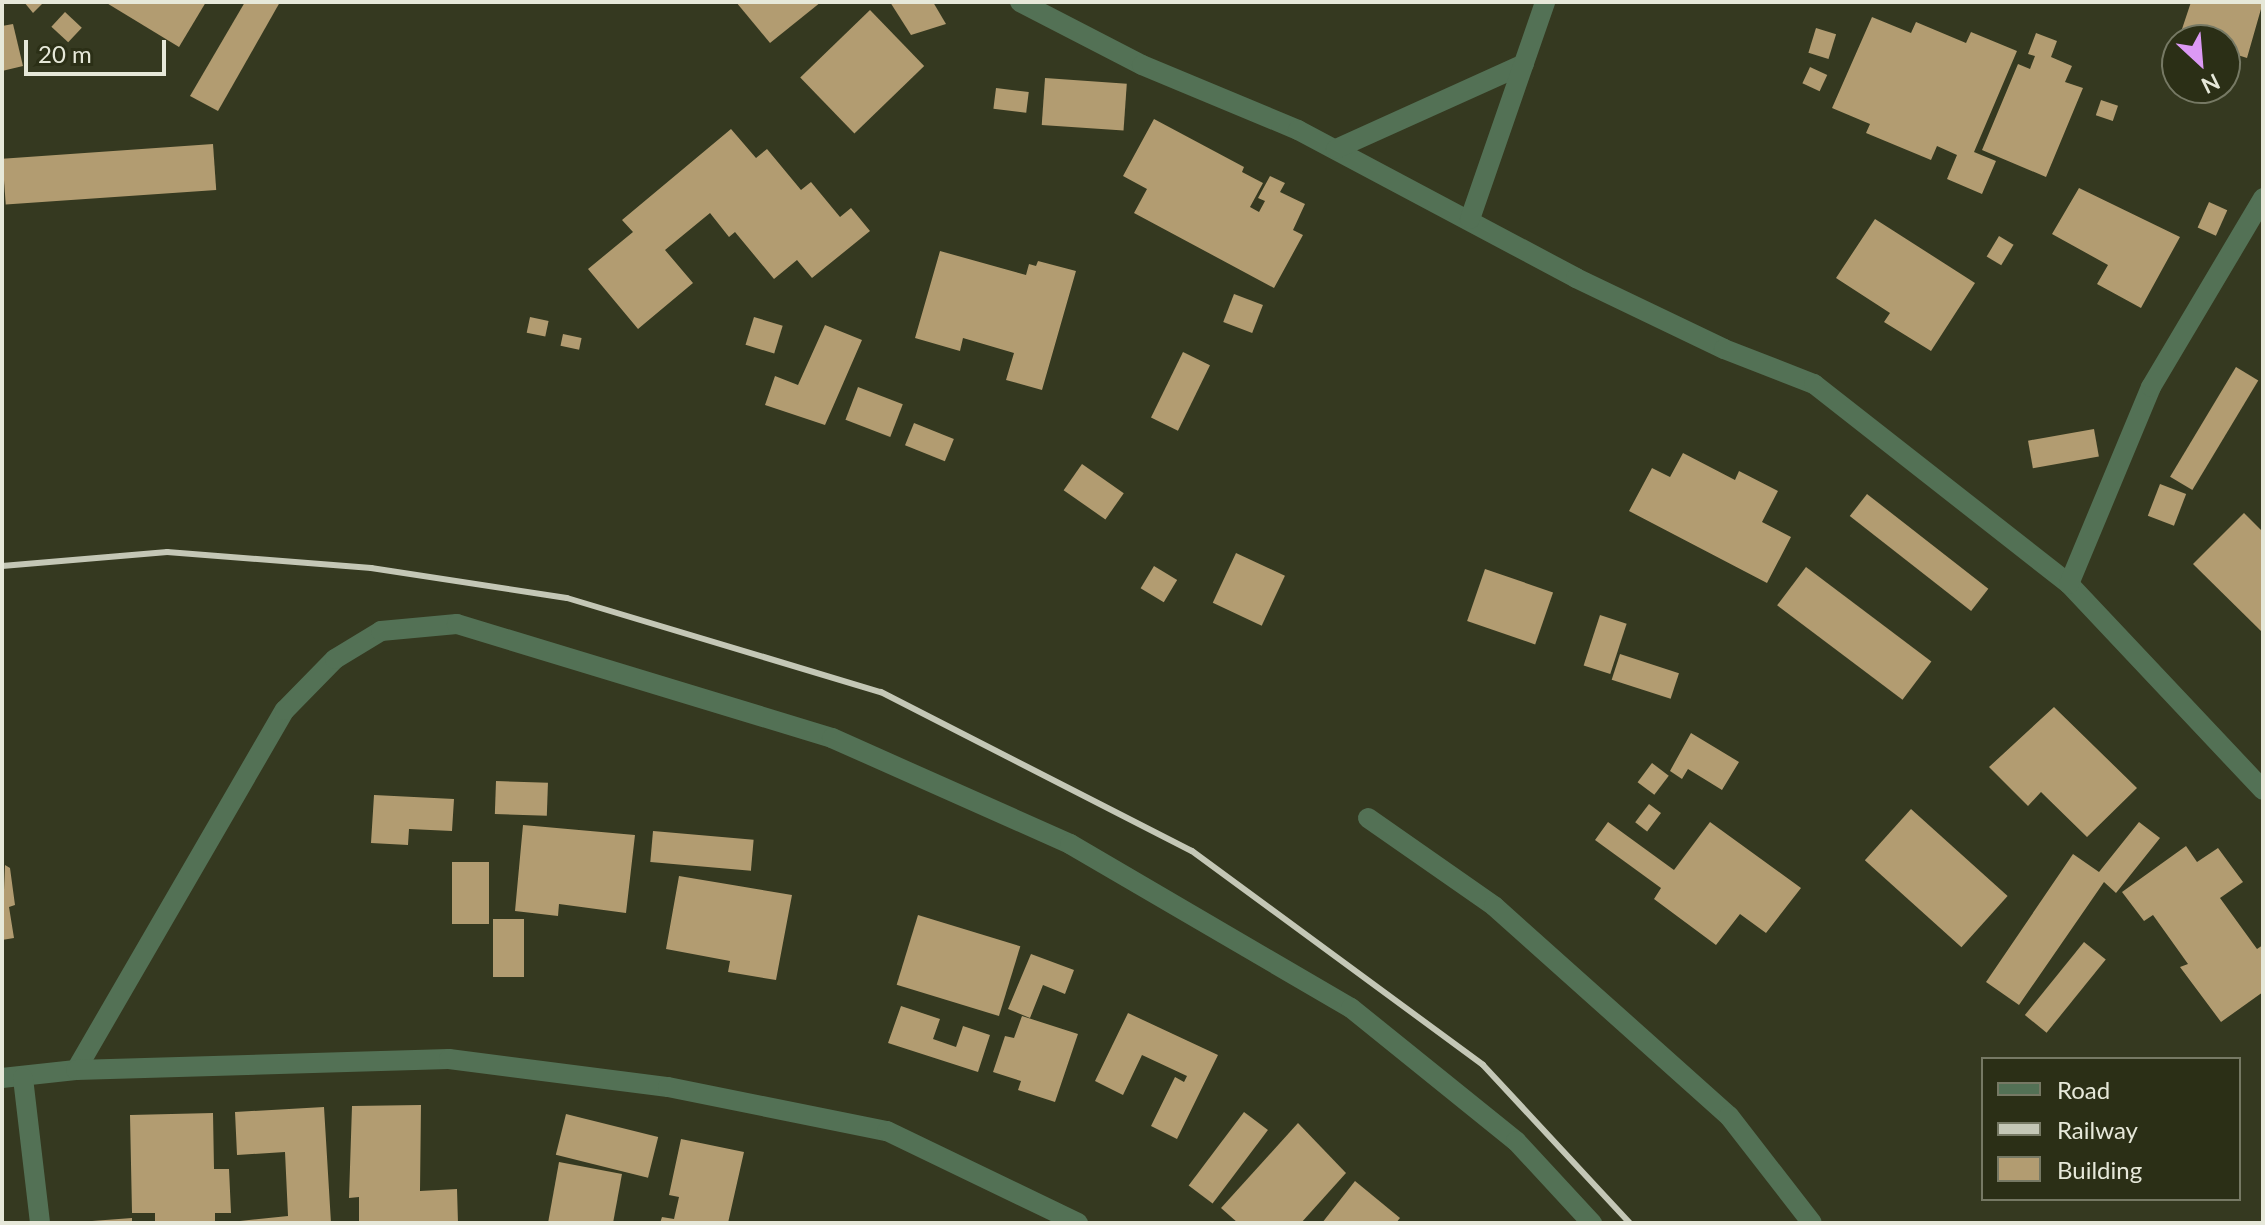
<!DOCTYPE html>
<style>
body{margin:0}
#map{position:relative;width:2265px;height:1225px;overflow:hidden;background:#353920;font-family:Lato,sans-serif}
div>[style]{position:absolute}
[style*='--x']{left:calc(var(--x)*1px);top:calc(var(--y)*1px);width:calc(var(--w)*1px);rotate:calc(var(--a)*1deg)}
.building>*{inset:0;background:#b29c71;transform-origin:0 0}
.minor>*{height:20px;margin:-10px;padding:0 10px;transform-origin:10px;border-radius:10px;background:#537155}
.rail>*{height:6px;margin:-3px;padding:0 3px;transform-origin:3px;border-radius:3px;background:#c4c7b6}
span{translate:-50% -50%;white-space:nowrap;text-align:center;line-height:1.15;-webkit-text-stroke:8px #2b2f16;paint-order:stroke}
.frame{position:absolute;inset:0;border:4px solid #e6e8d9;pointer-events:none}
.legend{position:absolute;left:1981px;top:1057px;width:260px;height:144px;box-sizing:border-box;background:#2b2f16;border:2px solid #767964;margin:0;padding:10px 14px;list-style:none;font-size:24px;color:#e6e8d9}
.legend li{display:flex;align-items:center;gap:16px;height:40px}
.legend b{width:40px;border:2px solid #767964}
.north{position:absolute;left:2161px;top:24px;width:80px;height:80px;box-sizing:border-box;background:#2b2f16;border:2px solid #767964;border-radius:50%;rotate:154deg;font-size:22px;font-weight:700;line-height:32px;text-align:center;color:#e6e8d9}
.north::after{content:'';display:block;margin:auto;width:28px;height:36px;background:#dc99f5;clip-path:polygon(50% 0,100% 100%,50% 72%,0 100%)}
.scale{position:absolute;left:24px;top:40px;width:142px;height:36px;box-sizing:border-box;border:4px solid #e6e8d9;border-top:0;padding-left:10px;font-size:24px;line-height:28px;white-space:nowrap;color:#e6e8d9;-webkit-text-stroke:6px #2b2f16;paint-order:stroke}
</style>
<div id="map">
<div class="building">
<i style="clip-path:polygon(24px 2px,44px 2px,33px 13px)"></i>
<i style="clip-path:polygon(105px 2px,206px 2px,179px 47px)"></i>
<i style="clip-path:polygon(245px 2px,280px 2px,218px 111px,190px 96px)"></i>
<i style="clip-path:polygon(736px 2px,821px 2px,770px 43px)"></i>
<i style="clip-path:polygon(890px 2px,933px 2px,946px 24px,911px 35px)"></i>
<i style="clip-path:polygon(2191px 2px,2263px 2px,2247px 58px,2225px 51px,2225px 40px,2180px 35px)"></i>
<i style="left:870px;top:10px;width:78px;height:97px;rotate:46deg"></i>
<i style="left:65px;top:12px;width:23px;height:20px;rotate:43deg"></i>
<i style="clip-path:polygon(1872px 17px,1911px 33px,1916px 22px,1966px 43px,1971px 32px,2017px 51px,1974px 152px,1996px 161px,1982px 194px,1947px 179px,1957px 155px,1937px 146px,1931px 160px,1866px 133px,1870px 124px,1832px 108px)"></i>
<i style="clip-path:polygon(13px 24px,23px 66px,2px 71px,2px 26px)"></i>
<i style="left:1816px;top:28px;width:21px;height:26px;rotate:17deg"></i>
<i style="clip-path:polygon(2036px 33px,2057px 41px,2051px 57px,2072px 66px,2065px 82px,2083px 88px,2046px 177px,1982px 150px,2018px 64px,2030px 69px,2035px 56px,2028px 54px)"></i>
<i style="left:1810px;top:67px;width:19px;height:18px;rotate:25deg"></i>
<i style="left:1045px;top:78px;width:82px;height:47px;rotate:4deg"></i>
<i style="left:996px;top:88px;width:33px;height:21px;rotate:7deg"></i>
<i style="left:2101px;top:100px;width:18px;height:16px;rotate:19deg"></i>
<i style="clip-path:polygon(1154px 119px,1244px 167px,1242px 172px,1263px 183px,1250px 207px,1259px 212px,1265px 201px,1258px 198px,1270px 176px,1285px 183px,1280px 192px,1305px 204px,1293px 230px,1303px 235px,1274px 288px,1134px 213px,1147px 189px,1123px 176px)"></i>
<i style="clip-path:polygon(731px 129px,756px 158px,767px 149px,801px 190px,811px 182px,840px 217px,851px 208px,870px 231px,812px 278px,797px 260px,774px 279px,735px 232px,729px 237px,710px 213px,665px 250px,693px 283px,638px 329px,588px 269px,633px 232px,622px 220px)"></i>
<i style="left:213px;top:144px;width:46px;height:211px;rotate:86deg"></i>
<i style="clip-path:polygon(2079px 188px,2180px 237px,2141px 308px,2097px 284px,2108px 265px,2052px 234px)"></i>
<i style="left:2209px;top:202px;width:20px;height:28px;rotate:24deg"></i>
<i style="clip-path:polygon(1875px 219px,1975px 283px,1931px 351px,1884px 322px,1890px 313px,1836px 278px)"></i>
<i style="left:1999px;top:236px;width:17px;height:24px;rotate:31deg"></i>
<i style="clip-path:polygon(940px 251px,1026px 275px,1029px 264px,1036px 266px,1038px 261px,1076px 271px,1042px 390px,1006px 380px,1014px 353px,963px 338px,960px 351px,915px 338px)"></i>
<i style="left:1234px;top:294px;width:31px;height:30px;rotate:21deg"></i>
<i style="left:530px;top:317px;width:19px;height:16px;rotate:12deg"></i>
<i style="left:754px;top:317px;width:30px;height:29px;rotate:17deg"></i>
<i style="clip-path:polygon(825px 325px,862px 340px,825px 425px,765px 405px,775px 376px,798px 385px)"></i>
<i style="left:563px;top:334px;width:19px;height:12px;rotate:12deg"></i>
<i style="left:1183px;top:352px;width:30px;height:73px;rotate:26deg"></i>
<i style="left:2236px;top:367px;width:26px;height:128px;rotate:31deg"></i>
<i style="left:858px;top:387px;width:48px;height:35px;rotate:21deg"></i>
<i style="left:914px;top:423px;width:43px;height:24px;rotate:22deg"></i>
<i style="left:2094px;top:429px;width:28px;height:67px;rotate:80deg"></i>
<i style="clip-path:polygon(1683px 453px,1735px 480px,1739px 471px,1778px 491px,1762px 522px,1791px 537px,1767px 583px,1629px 511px,1652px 468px,1670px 477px)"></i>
<i style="left:1082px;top:464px;width:51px;height:32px;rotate:35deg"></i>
<i style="left:2160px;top:484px;width:28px;height:34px;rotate:21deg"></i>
<i style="left:1867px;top:494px;width:154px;height:28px;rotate:38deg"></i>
<i style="clip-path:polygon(2244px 513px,2263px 532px,2263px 633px,2193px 564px)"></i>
<i style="left:1236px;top:553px;width:54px;height:55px;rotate:25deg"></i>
<i style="left:1154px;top:566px;width:27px;height:26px;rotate:31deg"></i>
<i style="left:1806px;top:567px;width:157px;height:48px;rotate:37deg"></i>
<i style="left:1485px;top:569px;width:72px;height:55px;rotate:19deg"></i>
<i style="left:1600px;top:615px;width:28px;height:53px;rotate:18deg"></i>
<i style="left:1620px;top:654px;width:62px;height:27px;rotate:18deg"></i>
<i style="clip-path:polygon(2054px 707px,2137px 788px,2087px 837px,2041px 792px,2028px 806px,1989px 767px)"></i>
<i style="clip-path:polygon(1691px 733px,1739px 762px,1722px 790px,1688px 769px,1682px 779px,1670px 771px)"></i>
<i style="left:1652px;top:763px;width:21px;height:24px;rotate:37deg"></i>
<i style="left:496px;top:781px;width:52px;height:33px;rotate:2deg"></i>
<i style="clip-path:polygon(374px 795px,454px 799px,452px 831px,409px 829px,408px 845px,371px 843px)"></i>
<i style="left:1649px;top:804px;width:15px;height:23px;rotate:37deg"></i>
<i style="left:1911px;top:809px;width:130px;height:69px;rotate:42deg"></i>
<i style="clip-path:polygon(1608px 822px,1674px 870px,1710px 822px,1801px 888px,1766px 933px,1740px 914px,1716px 945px,1654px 899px,1661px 888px,1595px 840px)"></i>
<i style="clip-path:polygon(2139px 822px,2160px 838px,2116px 893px,2104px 882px,2019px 1005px,1986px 982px,2073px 854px,2099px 872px)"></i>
<i style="clip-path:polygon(523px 825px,635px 835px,626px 913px,559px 904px,558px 916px,515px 911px)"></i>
<i style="left:653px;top:831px;width:101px;height:31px;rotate:5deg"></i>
<i style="clip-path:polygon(2186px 846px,2197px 862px,2218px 848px,2243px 882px,2220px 898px,2257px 949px,2263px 945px,2263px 992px,2221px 1022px,2180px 967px,2188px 964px,2153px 915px,2144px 921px,2122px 892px)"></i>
<i style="left:452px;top:862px;width:37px;height:62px"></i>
<i style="clip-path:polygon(5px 865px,10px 868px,15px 905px,9px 907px,14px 938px,2px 940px)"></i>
<i style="clip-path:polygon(679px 876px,792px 895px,776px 980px,728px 972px,730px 961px,666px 949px)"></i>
<i style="left:918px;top:915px;width:107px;height:73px;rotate:17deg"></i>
<i style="left:493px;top:919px;width:31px;height:58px"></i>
<i style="left:2084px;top:942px;width:28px;height:94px;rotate:39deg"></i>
<i style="clip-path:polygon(1031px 954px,1074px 970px,1065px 994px,1043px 985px,1030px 1018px,1008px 1009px)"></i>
<i style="clip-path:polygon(901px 1006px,940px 1019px,933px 1039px,956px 1047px,963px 1026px,990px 1035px,978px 1072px,888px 1043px)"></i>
<i style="clip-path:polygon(1128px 1013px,1218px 1055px,1177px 1139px,1151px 1126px,1175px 1077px,1184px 1082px,1187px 1076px,1142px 1055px,1123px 1095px,1095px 1081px)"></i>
<i style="clip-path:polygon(1022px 1016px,1078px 1034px,1055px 1102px,1018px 1090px,1021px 1081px,993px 1072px,1005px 1036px,1014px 1038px)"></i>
<i style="clip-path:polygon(421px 1105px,420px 1191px,457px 1189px,458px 1223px,359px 1223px,359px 1197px,349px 1198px,352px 1106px)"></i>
<i style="clip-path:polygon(324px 1107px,331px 1223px,221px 1223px,288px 1216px,285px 1152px,237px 1155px,235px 1112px)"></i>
<i style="left:1244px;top:1112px;width:30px;height:92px;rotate:37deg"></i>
<i style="clip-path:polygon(213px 1113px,214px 1169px,229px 1169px,231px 1213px,215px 1213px,215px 1223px,155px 1223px,155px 1213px,132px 1213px,130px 1115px)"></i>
<i style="left:566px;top:1114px;width:95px;height:42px;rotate:14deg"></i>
<i style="clip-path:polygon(1298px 1123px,1346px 1173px,1301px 1223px,1238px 1223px,1221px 1208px)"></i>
<i style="clip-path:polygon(681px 1139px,744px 1152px,728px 1223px,660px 1223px,662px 1217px,674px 1219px,679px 1197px,669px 1195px)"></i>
<i style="clip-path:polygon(559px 1162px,622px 1174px,613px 1223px,548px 1223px)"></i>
<i style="clip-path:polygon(1355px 1181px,1400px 1218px,1396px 1223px,1322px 1223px)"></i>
<i style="clip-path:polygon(132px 1218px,132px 1223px,92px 1223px,92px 1221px)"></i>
</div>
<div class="minor">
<i style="--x:1020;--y:2;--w:137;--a:27.3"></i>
<i style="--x:1142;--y:65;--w:169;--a:22.6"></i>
<i style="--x:1298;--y:130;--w:315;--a:28"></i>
<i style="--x:1576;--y:278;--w:164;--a:25.6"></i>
<i style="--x:1724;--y:349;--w:97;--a:21.3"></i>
<i style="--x:1814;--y:384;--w:324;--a:38.1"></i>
<i style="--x:2069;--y:584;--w:283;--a:46.7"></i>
<i style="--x:1336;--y:149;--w:206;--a:-24.3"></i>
<i style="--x:1470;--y:219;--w:230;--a:-70.9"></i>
<i style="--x:2069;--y:584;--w:213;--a:-67.4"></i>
<i style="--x:2151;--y:387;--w:220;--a:-59.3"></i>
<i style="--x:1368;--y:818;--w:154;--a:34.9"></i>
<i style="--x:1494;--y:906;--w:315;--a:41.8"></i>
<i style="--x:1729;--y:1116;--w:135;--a:52.2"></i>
<i style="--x:76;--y:1070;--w:416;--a:-59.9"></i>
<i style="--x:285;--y:710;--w:71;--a:-45.6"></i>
<i style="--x:335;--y:659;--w:54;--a:-31.3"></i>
<i style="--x:381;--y:631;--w:76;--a:-5.3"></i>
<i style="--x:457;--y:624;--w:392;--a:16.9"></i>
<i style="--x:832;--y:738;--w:261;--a:24"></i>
<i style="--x:1070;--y:844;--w:325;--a:30.3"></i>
<i style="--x:1351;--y:1008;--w:212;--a:38.9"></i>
<i style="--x:1516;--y:1141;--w:112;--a:47.2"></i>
<i style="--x:2;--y:1078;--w:74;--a:-6.2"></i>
<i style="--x:76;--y:1070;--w:373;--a:-1.7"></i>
<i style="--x:449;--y:1059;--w:221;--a:7.3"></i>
<i style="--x:668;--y:1087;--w:223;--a:11.4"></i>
<i style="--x:887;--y:1131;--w:212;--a:25.7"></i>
<i style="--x:23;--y:1078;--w:146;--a:83.3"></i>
</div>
<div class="rail">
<i style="--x:2;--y:566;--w:166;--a:-4.8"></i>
<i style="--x:167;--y:552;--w:205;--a:4.5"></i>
<i style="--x:371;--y:568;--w:198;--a:8.7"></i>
<i style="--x:567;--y:598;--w:328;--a:16.7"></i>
<i style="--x:881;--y:692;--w:349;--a:27.1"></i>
<i style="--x:1192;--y:851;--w:361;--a:36.3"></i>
<i style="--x:1483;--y:1065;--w:216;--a:47.1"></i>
</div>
<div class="frame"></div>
<ul class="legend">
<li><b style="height:10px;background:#537155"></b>Road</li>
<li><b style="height:10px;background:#c4c7b6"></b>Railway</li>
<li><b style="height:22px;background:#b29c71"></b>Building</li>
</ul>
<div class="north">N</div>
<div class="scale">20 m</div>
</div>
